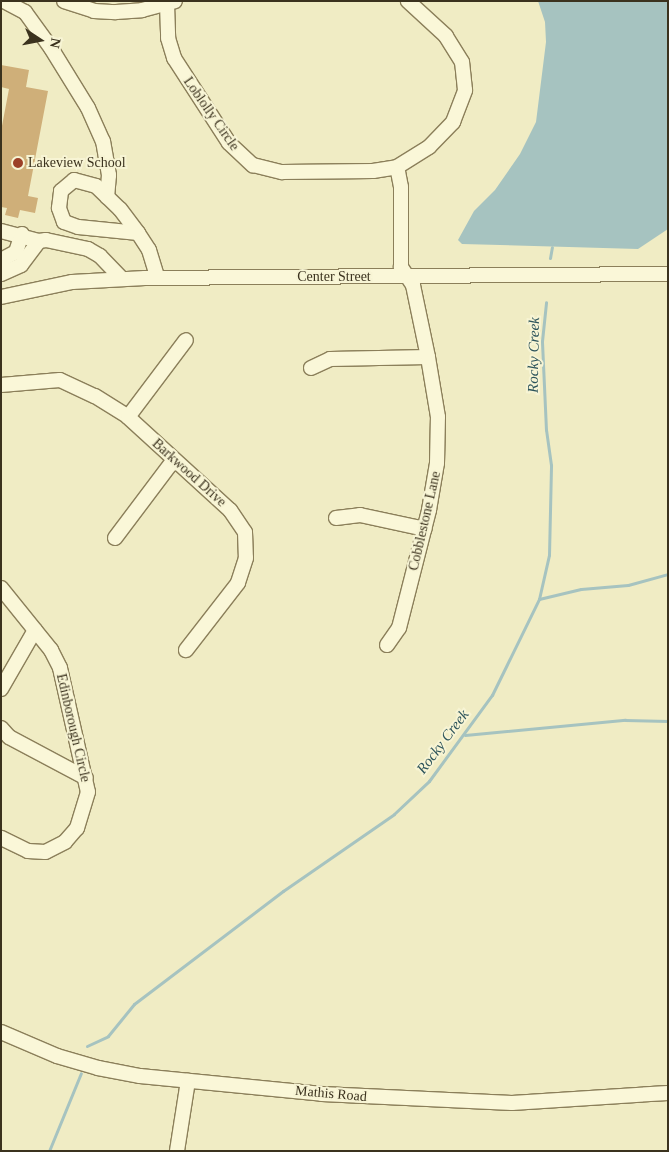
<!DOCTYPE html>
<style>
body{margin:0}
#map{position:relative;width:669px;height:1152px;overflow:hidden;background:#f0ecc4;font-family:Georgia,serif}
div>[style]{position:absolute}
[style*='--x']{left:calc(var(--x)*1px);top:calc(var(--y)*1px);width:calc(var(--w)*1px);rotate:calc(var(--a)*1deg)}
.water>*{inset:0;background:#a6c3c0}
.stream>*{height:3px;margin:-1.5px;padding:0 1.5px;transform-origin:1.5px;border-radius:1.5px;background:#a6c3c0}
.building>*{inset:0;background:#cfaf79}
.roads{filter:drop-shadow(1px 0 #8b7f5a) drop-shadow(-1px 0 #8b7f5a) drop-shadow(0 1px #8b7f5a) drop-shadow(0 -1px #8b7f5a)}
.minor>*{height:14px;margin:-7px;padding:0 7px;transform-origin:7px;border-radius:7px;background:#faf7d8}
.dots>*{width:14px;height:14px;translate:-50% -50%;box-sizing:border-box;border:2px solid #f7f4d4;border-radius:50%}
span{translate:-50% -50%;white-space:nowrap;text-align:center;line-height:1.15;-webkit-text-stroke:4px #f7f4d4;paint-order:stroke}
.street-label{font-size:14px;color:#3b321e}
.poi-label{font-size:14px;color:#3b321e}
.left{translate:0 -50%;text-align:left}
.water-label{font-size:15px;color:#2d545b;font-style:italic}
.frame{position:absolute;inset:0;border:2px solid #3b321e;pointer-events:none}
.north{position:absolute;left:15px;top:15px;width:50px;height:50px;-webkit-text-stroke:4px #f7f4d4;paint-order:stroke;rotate:101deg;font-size:14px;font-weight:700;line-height:20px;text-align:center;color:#3b321e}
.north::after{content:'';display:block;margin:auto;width:18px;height:22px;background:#3b321e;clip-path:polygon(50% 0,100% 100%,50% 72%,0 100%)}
</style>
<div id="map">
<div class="water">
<i style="clip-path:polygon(538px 1px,668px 1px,668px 229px,638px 249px,462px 244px,458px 240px,474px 211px,495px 190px,520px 154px,536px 122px,546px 42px,545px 22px)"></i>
</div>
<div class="stream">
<i style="--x:550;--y:258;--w:11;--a:-80"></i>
<i style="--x:539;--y:599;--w:43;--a:-13.4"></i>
<i style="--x:581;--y:589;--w:47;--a:-4.9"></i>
<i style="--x:628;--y:585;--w:41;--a:-15.4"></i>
<i style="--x:465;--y:735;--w:161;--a:-5.4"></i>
<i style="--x:625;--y:720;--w:43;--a:1.3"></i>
<i style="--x:87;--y:1046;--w:23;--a:-25"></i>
<i style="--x:108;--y:1036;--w:41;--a:-50.9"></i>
<i style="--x:134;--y:1004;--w:187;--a:-37.2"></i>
<i style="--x:283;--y:891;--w:135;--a:-34.7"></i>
<i style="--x:394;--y:814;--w:48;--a:-43.3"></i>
<i style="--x:429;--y:781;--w:107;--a:-53.8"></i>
<i style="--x:492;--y:695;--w:107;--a:-63.9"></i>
<i style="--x:539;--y:599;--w:45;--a:-77.2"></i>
<i style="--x:549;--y:555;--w:90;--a:-88.7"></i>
<i style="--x:551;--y:465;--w:35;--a:-98"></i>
<i style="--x:546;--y:430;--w:89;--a:-92.6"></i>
<i style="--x:542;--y:341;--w:39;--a:-84"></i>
<i style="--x:49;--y:1151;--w:84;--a:-67.7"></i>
</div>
<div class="building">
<i style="clip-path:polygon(1px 65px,29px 70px,26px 87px,48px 91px,28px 196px,38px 198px,35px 213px,20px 210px,18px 218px,5px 215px,7px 208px,1px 207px,1px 131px,9px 89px,1px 87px)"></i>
</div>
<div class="roads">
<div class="minor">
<i style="--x:4;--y:1;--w:24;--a:28"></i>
<i style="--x:25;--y:12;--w:44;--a:54.2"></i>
<i style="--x:51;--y:48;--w:70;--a:58.3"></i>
<i style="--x:88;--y:108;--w:36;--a:66"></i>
<i style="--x:103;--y:141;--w:35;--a:80"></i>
<i style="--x:109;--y:175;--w:22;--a:95"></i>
<i style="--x:64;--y:1;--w:32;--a:18"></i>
<i style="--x:94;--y:11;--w:22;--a:3"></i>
<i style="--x:116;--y:12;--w:26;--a:-4"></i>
<i style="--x:142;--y:10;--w:34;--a:-15"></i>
<i style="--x:167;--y:4;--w:34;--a:88"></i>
<i style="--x:168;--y:38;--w:21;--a:73"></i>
<i style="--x:174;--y:58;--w:101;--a:57.1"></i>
<i style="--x:229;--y:143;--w:33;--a:43"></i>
<i style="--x:253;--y:165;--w:30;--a:14"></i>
<i style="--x:282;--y:172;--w:91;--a:-0.6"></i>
<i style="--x:373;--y:171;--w:24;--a:-9"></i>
<i style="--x:397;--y:167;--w:38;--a:-32"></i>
<i style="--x:429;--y:147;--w:35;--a:-46"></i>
<i style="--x:453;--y:122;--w:34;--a:-69"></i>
<i style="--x:465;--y:90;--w:28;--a:-96"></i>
<i style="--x:462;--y:62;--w:31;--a:-122"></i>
<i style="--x:446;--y:36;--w:52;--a:-137.4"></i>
<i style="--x:1;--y:231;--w:39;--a:15"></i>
<i style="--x:138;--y:233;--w:60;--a:-174.3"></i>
<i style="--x:78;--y:227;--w:15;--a:-160"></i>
<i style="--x:64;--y:222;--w:15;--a:-110"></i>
<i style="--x:59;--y:208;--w:17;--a:-83"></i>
<i style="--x:61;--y:191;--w:17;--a:-40"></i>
<i style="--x:74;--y:180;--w:23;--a:15"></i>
<i style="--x:96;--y:186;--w:33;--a:44"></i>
<i style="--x:120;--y:209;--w:30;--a:53"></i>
<i style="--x:138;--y:233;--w:20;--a:57"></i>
<i style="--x:149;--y:250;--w:28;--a:73"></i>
<i style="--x:1;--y:260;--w:17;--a:-28"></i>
<i style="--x:16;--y:252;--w:19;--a:-72"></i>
<i style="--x:1;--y:274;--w:22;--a:-24"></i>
<i style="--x:21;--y:265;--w:30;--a:-53"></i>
<i style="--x:39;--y:241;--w:7;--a:-8"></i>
<i style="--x:46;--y:240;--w:43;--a:12.1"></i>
<i style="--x:88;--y:249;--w:14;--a:30"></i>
<i style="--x:100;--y:256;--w:30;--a:46"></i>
<i style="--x:1;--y:297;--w:73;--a:-11.9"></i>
<i style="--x:72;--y:282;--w:73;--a:-3.1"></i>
<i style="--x:145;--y:278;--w:523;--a:-0.44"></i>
<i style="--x:311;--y:368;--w:21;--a:-25"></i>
<i style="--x:330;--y:359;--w:98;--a:-1.2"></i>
<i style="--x:1;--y:385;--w:59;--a:-4.8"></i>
<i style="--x:60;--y:380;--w:38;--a:25"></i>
<i style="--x:95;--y:396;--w:39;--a:32"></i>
<i style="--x:128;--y:417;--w:138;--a:42.4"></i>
<i style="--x:230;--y:510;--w:27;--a:56"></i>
<i style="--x:245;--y:532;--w:26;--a:88"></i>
<i style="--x:246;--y:558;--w:26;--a:108"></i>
<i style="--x:238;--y:583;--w:85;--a:127.8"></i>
<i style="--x:128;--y:417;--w:96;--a:-53"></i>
<i style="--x:336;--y:518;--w:24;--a:-7"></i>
<i style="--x:360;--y:515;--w:66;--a:12.2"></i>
<i style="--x:115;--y:538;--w:96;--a:-53"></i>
<i style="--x:1;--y:588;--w:80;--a:51.1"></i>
<i style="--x:51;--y:650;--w:20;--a:63"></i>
<i style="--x:60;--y:668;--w:127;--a:77.3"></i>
<i style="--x:88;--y:792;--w:38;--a:107"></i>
<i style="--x:77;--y:828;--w:18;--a:131"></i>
<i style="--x:65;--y:842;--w:22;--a:153"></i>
<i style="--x:45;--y:852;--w:17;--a:-177"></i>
<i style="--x:28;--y:851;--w:30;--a:-154"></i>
<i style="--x:387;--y:645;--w:21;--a:-55"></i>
<i style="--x:399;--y:628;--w:122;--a:-75.7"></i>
<i style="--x:429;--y:510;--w:48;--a:-80.3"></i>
<i style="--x:437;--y:463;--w:46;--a:-88.8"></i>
<i style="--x:438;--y:417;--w:61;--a:-99.5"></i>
<i style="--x:428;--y:357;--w:74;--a:-101.8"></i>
<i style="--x:413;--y:285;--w:22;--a:-124"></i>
<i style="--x:401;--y:267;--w:80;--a:-90"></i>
<i style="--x:401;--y:187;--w:20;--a:-101"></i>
<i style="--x:1;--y:689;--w:68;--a:-60"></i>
<i style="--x:1;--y:728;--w:12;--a:48"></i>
<i style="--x:9;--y:737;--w:87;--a:28"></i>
<i style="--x:1;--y:1032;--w:61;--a:23.2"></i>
<i style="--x:57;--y:1056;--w:43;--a:16.3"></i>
<i style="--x:98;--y:1068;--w:43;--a:10.8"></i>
<i style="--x:140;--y:1076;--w:183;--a:5.6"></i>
<i style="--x:322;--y:1094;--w:190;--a:2.7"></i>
<i style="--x:512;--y:1103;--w:156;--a:-3.7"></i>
<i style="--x:177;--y:1151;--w:71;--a:-81.1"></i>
</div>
</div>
<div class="dots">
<i style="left:18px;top:163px;background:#9c4028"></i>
</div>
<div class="street-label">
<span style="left:211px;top:114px;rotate:55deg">Loblolly Circle</span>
<span style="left:334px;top:277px">Center Street</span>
<span style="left:189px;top:473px;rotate:42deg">Barkwood Drive</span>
<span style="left:425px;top:521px;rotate:-77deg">Cobblestone Lane</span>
<span style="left:73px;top:728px;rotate:77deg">Edinborough Circle</span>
<span style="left:331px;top:1094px;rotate:5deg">Mathis Road</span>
</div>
<div class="poi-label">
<span class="left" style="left:28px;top:163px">Lakeview School</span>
</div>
<div class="water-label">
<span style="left:534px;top:355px;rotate:-89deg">Rocky Creek</span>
<span style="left:443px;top:742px;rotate:-53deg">Rocky Creek</span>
</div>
<div class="frame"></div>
<div class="north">N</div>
</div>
